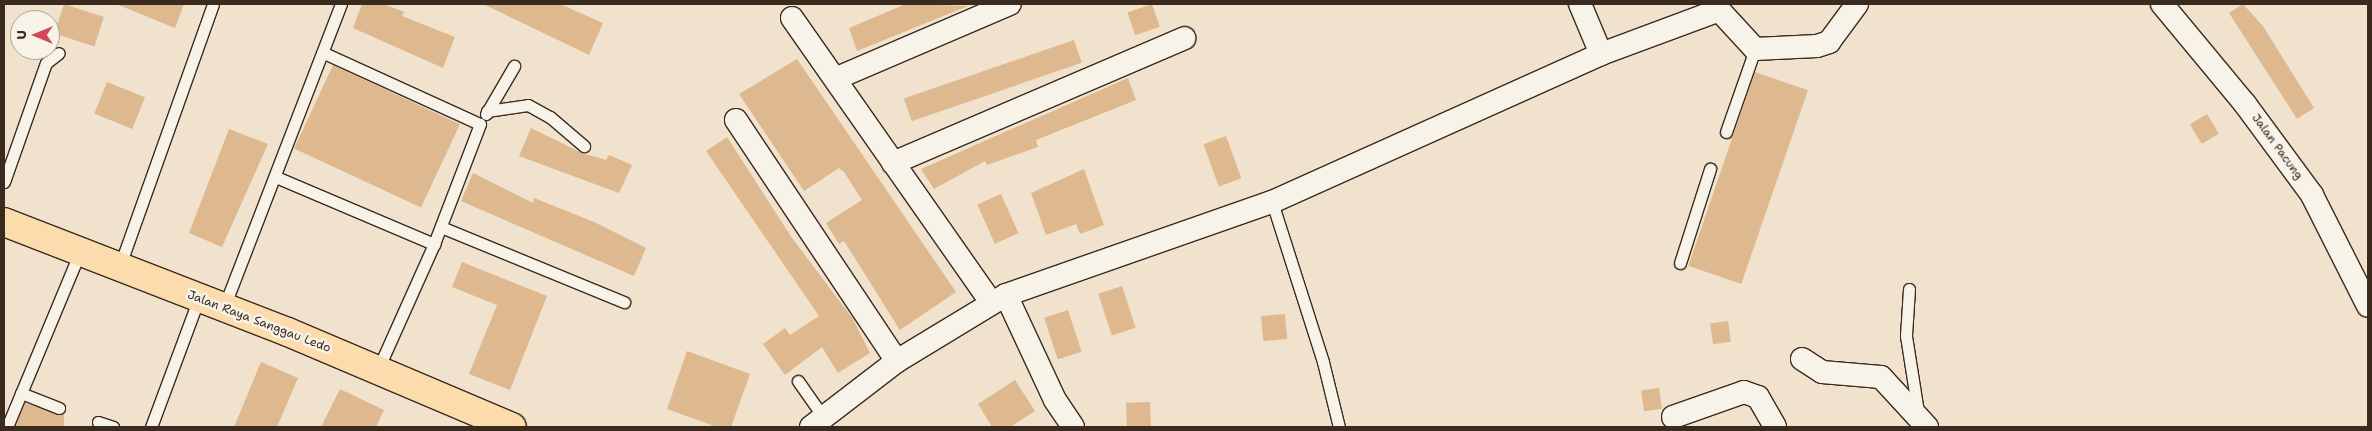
<!DOCTYPE html>
<style>
body{margin:0}
#map{position:relative;width:2372px;height:431px;overflow:hidden;background:#f0e2cd;font-family:"Shantell Sans",sans-serif}
div>[style]{position:absolute}
[style*='--x']{left:calc(var(--x)*1px);top:calc(var(--y)*1px);width:calc(var(--w)*1px);rotate:calc(var(--a)*1deg)}
.building>*{inset:0;background:#deb98f;transform-origin:0 0}
.roads{filter:drop-shadow(1px 0 #3b2a1e) drop-shadow(-1px 0 #3b2a1e) drop-shadow(0 1px #3b2a1e) drop-shadow(0 -1px #3b2a1e)}
.service>*{height:11px;margin:-5.5px;padding:0 5.5px;transform-origin:5.5px;border-radius:5.5px;background:#f7f3e8}
.minor>*{height:22px;margin:-11px;padding:0 11px;transform-origin:11px;border-radius:11px;background:#f7f3e8}
.trunk>*{height:28px;margin:-14px;padding:0 14px;transform-origin:14px;border-radius:14px;background:#fcdcac}
span{translate:-50% -50%;white-space:nowrap;text-align:center;line-height:1.15;-webkit-text-stroke:5px #f7f3e8;paint-order:stroke}
.street-label{font-size:12px;color:#3b2a1e}
.frame{position:absolute;inset:0;border:5px solid #3b2a1e;pointer-events:none}
.north{position:absolute;left:10px;top:10px;width:50px;height:50px;box-sizing:border-box;background:#f7f3e8;border:1px solid #aca397;border-radius:50%;rotate:270deg;font-size:14px;font-weight:700;line-height:20px;text-align:center;color:#3b2a1e}
.north::after{content:'';display:block;margin:auto;width:18px;height:22px;background:#d1495b;clip-path:polygon(50% 0,100% 100%,50% 72%,0 100%)}
</style>
<div id="map">
<div class="building">
<i style="left:64px;top:4px;width:42px;height:31px;rotate:18deg"></i>
<i style="clip-path:polygon(116px 4px,184px 4px,175px 28px)"></i>
<i style="clip-path:polygon(362px 4px,384px 4px,404px 12px,402px 16px,455px 37px,443px 68px,353px 28px)"></i>
<i style="clip-path:polygon(483px 4px,560px 4px,603px 23px,589px 55px)"></i>
<i style="clip-path:polygon(906px 4px,968px 6px,857px 51px,849px 28px)"></i>
<i style="left:1152px;top:4px;width:24px;height:26px;rotate:71deg"></i>
<i style="clip-path:polygon(2243px 4px,2263px 26px,2314px 108px,2297px 119px,2229px 13px)"></i>
<i style="left:1074px;top:40px;width:24px;height:180px;rotate:71deg"></i>
<i style="clip-path:polygon(797px 59px,956px 292px,900px 330px,844px 241px,839px 244px,826px 223px,862px 200px,844px 172px,839px 168px,804px 191px,739px 94px)"></i>
<i style="left:333px;top:65px;width:140px;height:92px;rotate:25deg"></i>
<i style="left:1755px;top:72px;width:56px;height:205px;rotate:19deg"></i>
<i style="clip-path:polygon(1128px 78px,1136px 100px,1036px 140px,1038px 147px,987px 165px,985px 161px,934px 189px,921px 169px)"></i>
<i style="left:107px;top:82px;width:41px;height:34px;rotate:22deg"></i>
<i style="left:2207px;top:114px;width:23px;height:20px;rotate:59deg"></i>
<i style="clip-path:polygon(531px 128px,582px 153px,606px 160px,609px 155px,632px 165px,619px 193px,519px 156px)"></i>
<i style="clip-path:polygon(229px 129px,268px 144px,222px 247px,189px 233px)"></i>
<i style="left:1226px;top:136px;width:45px;height:24px;rotate:70deg"></i>
<i style="clip-path:polygon(727px 137px,792px 238px,853px 319px,870px 353px,838px 373px,822px 347px,785px 375px,763px 344px,785px 328px,790px 335px,819px 316px,706px 151px)"></i>
<i style="clip-path:polygon(1084px 169px,1104px 225px,1080px 234px,1076px 224px,1046px 235px,1031px 193px)"></i>
<i style="clip-path:polygon(473px 173px,533px 203px,534px 198px,594px 222px,646px 248px,634px 276px,461px 201px)"></i>
<i style="left:1001px;top:194px;width:43px;height:26px;rotate:66deg"></i>
<i style="clip-path:polygon(462px 262px,547px 296px,510px 390px,469px 374px,497px 305px,452px 287px)"></i>
<i style="left:1122px;top:286px;width:44px;height:25px;rotate:72deg"></i>
<i style="left:1068px;top:310px;width:44px;height:25px;rotate:72deg"></i>
<i style="left:1285px;top:314px;width:25px;height:24px;rotate:85deg"></i>
<i style="left:1728px;top:321px;width:21px;height:18px;rotate:82deg"></i>
<i style="clip-path:polygon(687px 351px,750px 374px,731px 427px,717px 427px,667px 409px)"></i>
<i style="clip-path:polygon(261px 362px,298px 378px,277px 427px,234px 427px)"></i>
<i style="clip-path:polygon(1015px 380px,1035px 411px,1010px 427px,992px 427px,978px 404px)"></i>
<i style="left:1659px;top:388px;width:21px;height:18px;rotate:82deg"></i>
<i style="clip-path:polygon(340px 389px,384px 410px,376px 427px,321px 427px)"></i>
<i style="left:1150px;top:402px;width:25px;height:24px;rotate:88deg"></i>
<i style="clip-path:polygon(25px 403px,64px 414px,64px 427px,15px 427px)"></i>
</div>
<div class="roads">
<div class="service">
<i style="--x:324;--y:53;--w:171;--a:24.5"></i>
<i style="--x:480;--y:124;--w:129;--a:111"></i>
<i style="--x:434;--y:244;--w:137;--a:114.1"></i>
<i style="--x:487;--y:111;--w:41;--a:-8.3"></i>
<i style="--x:528;--y:105;--w:25;--a:29"></i>
<i style="--x:550;--y:117;--w:45;--a:40.5"></i>
<i style="--x:486;--y:114;--w:56;--a:-59.7"></i>
<i style="--x:1726;--y:132;--w:88;--a:-70.7"></i>
<i style="--x:276;--y:177;--w:172;--a:23"></i>
<i style="--x:4;--y:182;--w:126;--a:-70.6"></i>
<i style="--x:46;--y:63;--w:16;--a:-38"></i>
<i style="--x:1272;--y:202;--w:168;--a:72.3"></i>
<i style="--x:1323;--y:362;--w:67;--a:76.2"></i>
<i style="--x:441;--y:227;--w:198;--a:22.3"></i>
<i style="--x:1680;--y:263;--w:99;--a:-72.3"></i>
<i style="--x:119;--y:268;--w:280;--a:-70.4"></i>
<i style="--x:1909;--y:289;--w:47;--a:93.7"></i>
<i style="--x:1906;--y:336;--w:77;--a:81"></i>
<i style="--x:224;--y:307;--w:325;--a:-68.9"></i>
<i style="--x:798;--y:381;--w:45;--a:54.9"></i>
<i style="--x:21;--y:393;--w:41;--a:21.5"></i>
<i style="--x:98;--y:422;--w:16;--a:18"></i>
<i style="--x:7;--y:427;--w:190;--a:-67.4"></i>
<i style="--x:151;--y:427;--w:138;--a:-69.6"></i>
</div>
<div class="minor">
<i style="--x:1580;--y:4;--w:54;--a:67.2"></i>
<i style="--x:2162;--y:4;--w:130;--a:50.3"></i>
<i style="--x:2245;--y:104;--w:113;--a:53.6"></i>
<i style="--x:2312;--y:195;--w:124;--a:63.2"></i>
<i style="--x:792;--y:18;--w:347;--a:55"></i>
<i style="--x:837;--y:78;--w:188;--a:-23.2"></i>
<i style="--x:736;--y:120;--w:290;--a:56.3"></i>
<i style="--x:893;--y:163;--w:317;--a:-23.2"></i>
<i style="--x:1006;--y:295;--w:116;--a:65"></i>
<i style="--x:1055;--y:400;--w:32;--a:56"></i>
<i style="--x:1802;--y:359;--w:24;--a:33"></i>
<i style="--x:1822;--y:372;--w:59;--a:4.8"></i>
<i style="--x:1881;--y:377;--w:68;--a:47.4"></i>
<i style="--x:1673;--y:417;--w:75;--a:-19.4"></i>
<i style="--x:1744;--y:392;--w:15;--a:20"></i>
<i style="--x:1758;--y:397;--w:34;--a:60"></i>
<i style="--x:811;--y:427;--w:108;--a:-37.5"></i>
<i style="--x:897;--y:361;--w:127;--a:-31.2"></i>
<i style="--x:1006;--y:295;--w:282;--a:-19.3"></i>
<i style="--x:1272;--y:202;--w:361;--a:-24.2"></i>
<i style="--x:1601;--y:54;--w:126;--a:-20.4"></i>
<i style="--x:1719;--y:10;--w:53;--a:47.3"></i>
<i style="--x:1755;--y:49;--w:62;--a:-2.8"></i>
<i style="--x:1817;--y:46;--w:13;--a:-18"></i>
<i style="--x:1829;--y:42;--w:47;--a:-53.6"></i>
</div>
<div class="trunk">
<i style="--x:4;--y:222;--w:305;--a:21.2"></i>
<i style="--x:288;--y:332;--w:243;--a:23"></i>
</div>
</div>
<div class="street-label">
<span style="left:2277px;top:147px;rotate:54deg">Jalan Pacung</span>
<span style="left:259px;top:322px;rotate:21deg">Jalan Raya Sanggau Ledo</span>
</div>
<div class="frame"></div>
<div class="north">U</div>
</div>
